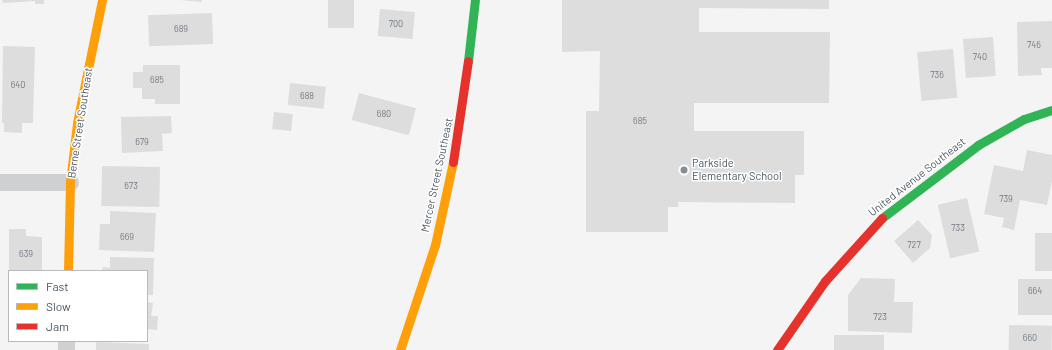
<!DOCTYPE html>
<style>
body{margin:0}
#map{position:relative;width:1052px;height:350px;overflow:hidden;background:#f4f4f4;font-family:Barlow,sans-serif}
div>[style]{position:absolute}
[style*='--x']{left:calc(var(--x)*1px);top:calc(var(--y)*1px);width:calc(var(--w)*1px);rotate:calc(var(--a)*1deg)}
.building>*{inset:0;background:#ddddde;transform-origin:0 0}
.street>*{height:17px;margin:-8.5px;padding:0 8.5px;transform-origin:8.5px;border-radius:8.5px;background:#ced0d2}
.fast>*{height:9px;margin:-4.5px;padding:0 4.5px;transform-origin:4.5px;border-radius:4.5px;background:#30b455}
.slow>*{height:9px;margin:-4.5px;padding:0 4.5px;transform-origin:4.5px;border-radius:4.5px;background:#ff9f0a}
.jam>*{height:9px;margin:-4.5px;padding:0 4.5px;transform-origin:4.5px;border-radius:4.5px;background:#e5322d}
.dots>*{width:11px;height:11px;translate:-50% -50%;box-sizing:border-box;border:2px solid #fff;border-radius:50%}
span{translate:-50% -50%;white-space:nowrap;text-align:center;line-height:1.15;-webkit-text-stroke:3px #fff;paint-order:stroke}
.number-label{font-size:9px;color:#707881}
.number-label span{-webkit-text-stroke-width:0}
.street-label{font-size:11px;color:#4a5661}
.poi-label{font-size:11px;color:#4a5661}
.left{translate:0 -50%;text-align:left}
.legend{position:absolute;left:8px;top:270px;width:140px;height:72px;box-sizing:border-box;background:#fff;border:1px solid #b7bbc0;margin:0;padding:5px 7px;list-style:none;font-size:12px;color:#4a5661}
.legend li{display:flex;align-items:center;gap:8px;height:20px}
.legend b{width:20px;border:1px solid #b7bbc0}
</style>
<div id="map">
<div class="building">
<i style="clip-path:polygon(2px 0,44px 0,44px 4px,35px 4px,35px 1px,3px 3px)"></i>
<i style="clip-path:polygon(180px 0,202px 0,202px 2px)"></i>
<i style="left:328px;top:0;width:26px;height:28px"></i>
<i style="clip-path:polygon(562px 0,829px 0,829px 9px,699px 8px,699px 32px,830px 32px,829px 103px,694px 103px,694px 131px,804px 131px,804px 175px,795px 175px,795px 203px,678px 202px,678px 207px,668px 207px,668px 232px,586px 232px,586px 111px,599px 111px,600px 51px,562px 52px)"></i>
<i style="left:380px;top:9px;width:35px;height:27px;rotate:5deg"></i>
<i style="left:212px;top:13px;width:31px;height:64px;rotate:88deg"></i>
<i style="clip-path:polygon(1052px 21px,1052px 68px,1041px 68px,1042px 75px,1018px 76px,1017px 22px)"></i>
<i style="left:993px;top:37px;width:39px;height:30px;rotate:86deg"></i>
<i style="clip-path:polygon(3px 46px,35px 47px,33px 123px,22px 123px,22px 133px,4px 132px,4px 123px,2px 123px)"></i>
<i style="left:953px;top:49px;width:49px;height:36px;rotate:85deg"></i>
<i style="clip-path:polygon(143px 65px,180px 65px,180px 104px,155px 104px,155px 99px,142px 99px,142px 88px,133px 88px,133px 72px,143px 72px)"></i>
<i style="left:290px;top:83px;width:36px;height:22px;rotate:6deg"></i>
<i style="left:359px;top:93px;width:59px;height:28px;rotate:15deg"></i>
<i style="left:274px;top:112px;width:19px;height:17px;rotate:6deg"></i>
<i style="clip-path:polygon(171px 116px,172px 133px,162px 134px,163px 151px,122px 153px,121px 117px)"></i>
<i style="clip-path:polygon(1027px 150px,1052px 155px,1052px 181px,1047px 205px,1020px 200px,1014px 230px,1002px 227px,1004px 218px,984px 214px,994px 165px,1023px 171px)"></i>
<i style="left:102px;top:166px;width:58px;height:40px;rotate:1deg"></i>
<i style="left:967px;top:198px;width:55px;height:30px;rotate:77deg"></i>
<i style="clip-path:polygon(110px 211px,156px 213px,154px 252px,99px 250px,100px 224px,110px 224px)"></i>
<i style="clip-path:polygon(918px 220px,932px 235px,930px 248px,913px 263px,894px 241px)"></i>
<i style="clip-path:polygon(9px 229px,26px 229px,26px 236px,42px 237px,42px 271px,9px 271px)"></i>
<i style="left:1035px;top:233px;width:17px;height:38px"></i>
<i style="clip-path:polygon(110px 257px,154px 258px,153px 295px,147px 295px,147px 271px,102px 271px,103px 267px,110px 268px)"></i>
<i style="clip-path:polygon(861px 278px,895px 279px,894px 302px,913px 302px,912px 333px,848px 331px,848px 295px)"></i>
<i style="left:1018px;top:279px;width:34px;height:36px"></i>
<i style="clip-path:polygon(147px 302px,153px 303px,151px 316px,158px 316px,157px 330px,147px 329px)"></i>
<i style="left:1009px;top:325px;width:43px;height:25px;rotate:1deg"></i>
<i style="left:834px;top:335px;width:50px;height:15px"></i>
<i style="clip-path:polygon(96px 342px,149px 344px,149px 350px,96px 350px)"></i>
</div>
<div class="street">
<i style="--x:0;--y:182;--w:70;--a:0"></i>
<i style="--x:66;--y:350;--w:9;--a:-90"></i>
</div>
<div class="fast">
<i style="--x:468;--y:61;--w:61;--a:-83.5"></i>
<i style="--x:882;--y:218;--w:121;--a:-37.2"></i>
<i style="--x:978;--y:145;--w:53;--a:-29.5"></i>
<i style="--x:1024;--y:119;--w:29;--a:-18"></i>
</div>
<div class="slow">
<i style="--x:68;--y:271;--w:89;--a:-88.7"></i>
<i style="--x:70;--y:182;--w:59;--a:-83.2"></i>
<i style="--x:77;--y:123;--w:126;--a:-78.5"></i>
<i style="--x:400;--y:350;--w:111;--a:-71.6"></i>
<i style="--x:435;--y:245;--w:85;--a:-77.8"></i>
</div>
<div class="jam">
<i style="--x:453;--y:162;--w:102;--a:-81.6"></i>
<i style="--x:777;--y:350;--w:84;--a:-55.2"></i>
<i style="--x:825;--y:281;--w:85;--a:-47.9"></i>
</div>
<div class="dots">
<i style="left:684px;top:170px;background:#868d94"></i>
</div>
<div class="number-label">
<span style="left:396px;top:24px">700</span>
<span style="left:181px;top:29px">689</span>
<span style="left:1034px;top:45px">746</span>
<span style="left:980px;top:57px">740</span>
<span style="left:937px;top:75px">736</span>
<span style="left:157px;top:80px">685</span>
<span style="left:18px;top:85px">640</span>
<span style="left:307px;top:96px">688</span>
<span style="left:384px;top:114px">680</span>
<span style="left:640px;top:121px">685</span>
<span style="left:142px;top:142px">679</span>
<span style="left:131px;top:186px">673</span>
<span style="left:1006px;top:199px">739</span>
<span style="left:958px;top:228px">733</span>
<span style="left:127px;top:237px">669</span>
<span style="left:914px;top:245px">727</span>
<span style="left:26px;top:254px">639</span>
<span style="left:1035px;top:291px">664</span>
<span style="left:880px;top:317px">723</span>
<span style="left:1030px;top:338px">660</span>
</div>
<div class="street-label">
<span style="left:80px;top:123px;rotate:-81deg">Berne Street Southeast</span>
<span style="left:437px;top:175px;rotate:-78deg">Mercer Street Southeast</span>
<span style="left:917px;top:177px;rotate:-38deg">United Avenue Southeast</span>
</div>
<div class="poi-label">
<span class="left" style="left:692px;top:170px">Parkside<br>Elementary School</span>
</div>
<ul class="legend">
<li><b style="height:5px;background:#30b455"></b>Fast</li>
<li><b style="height:5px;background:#ff9f0a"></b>Slow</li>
<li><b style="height:5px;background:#e5322d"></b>Jam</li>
</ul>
</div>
